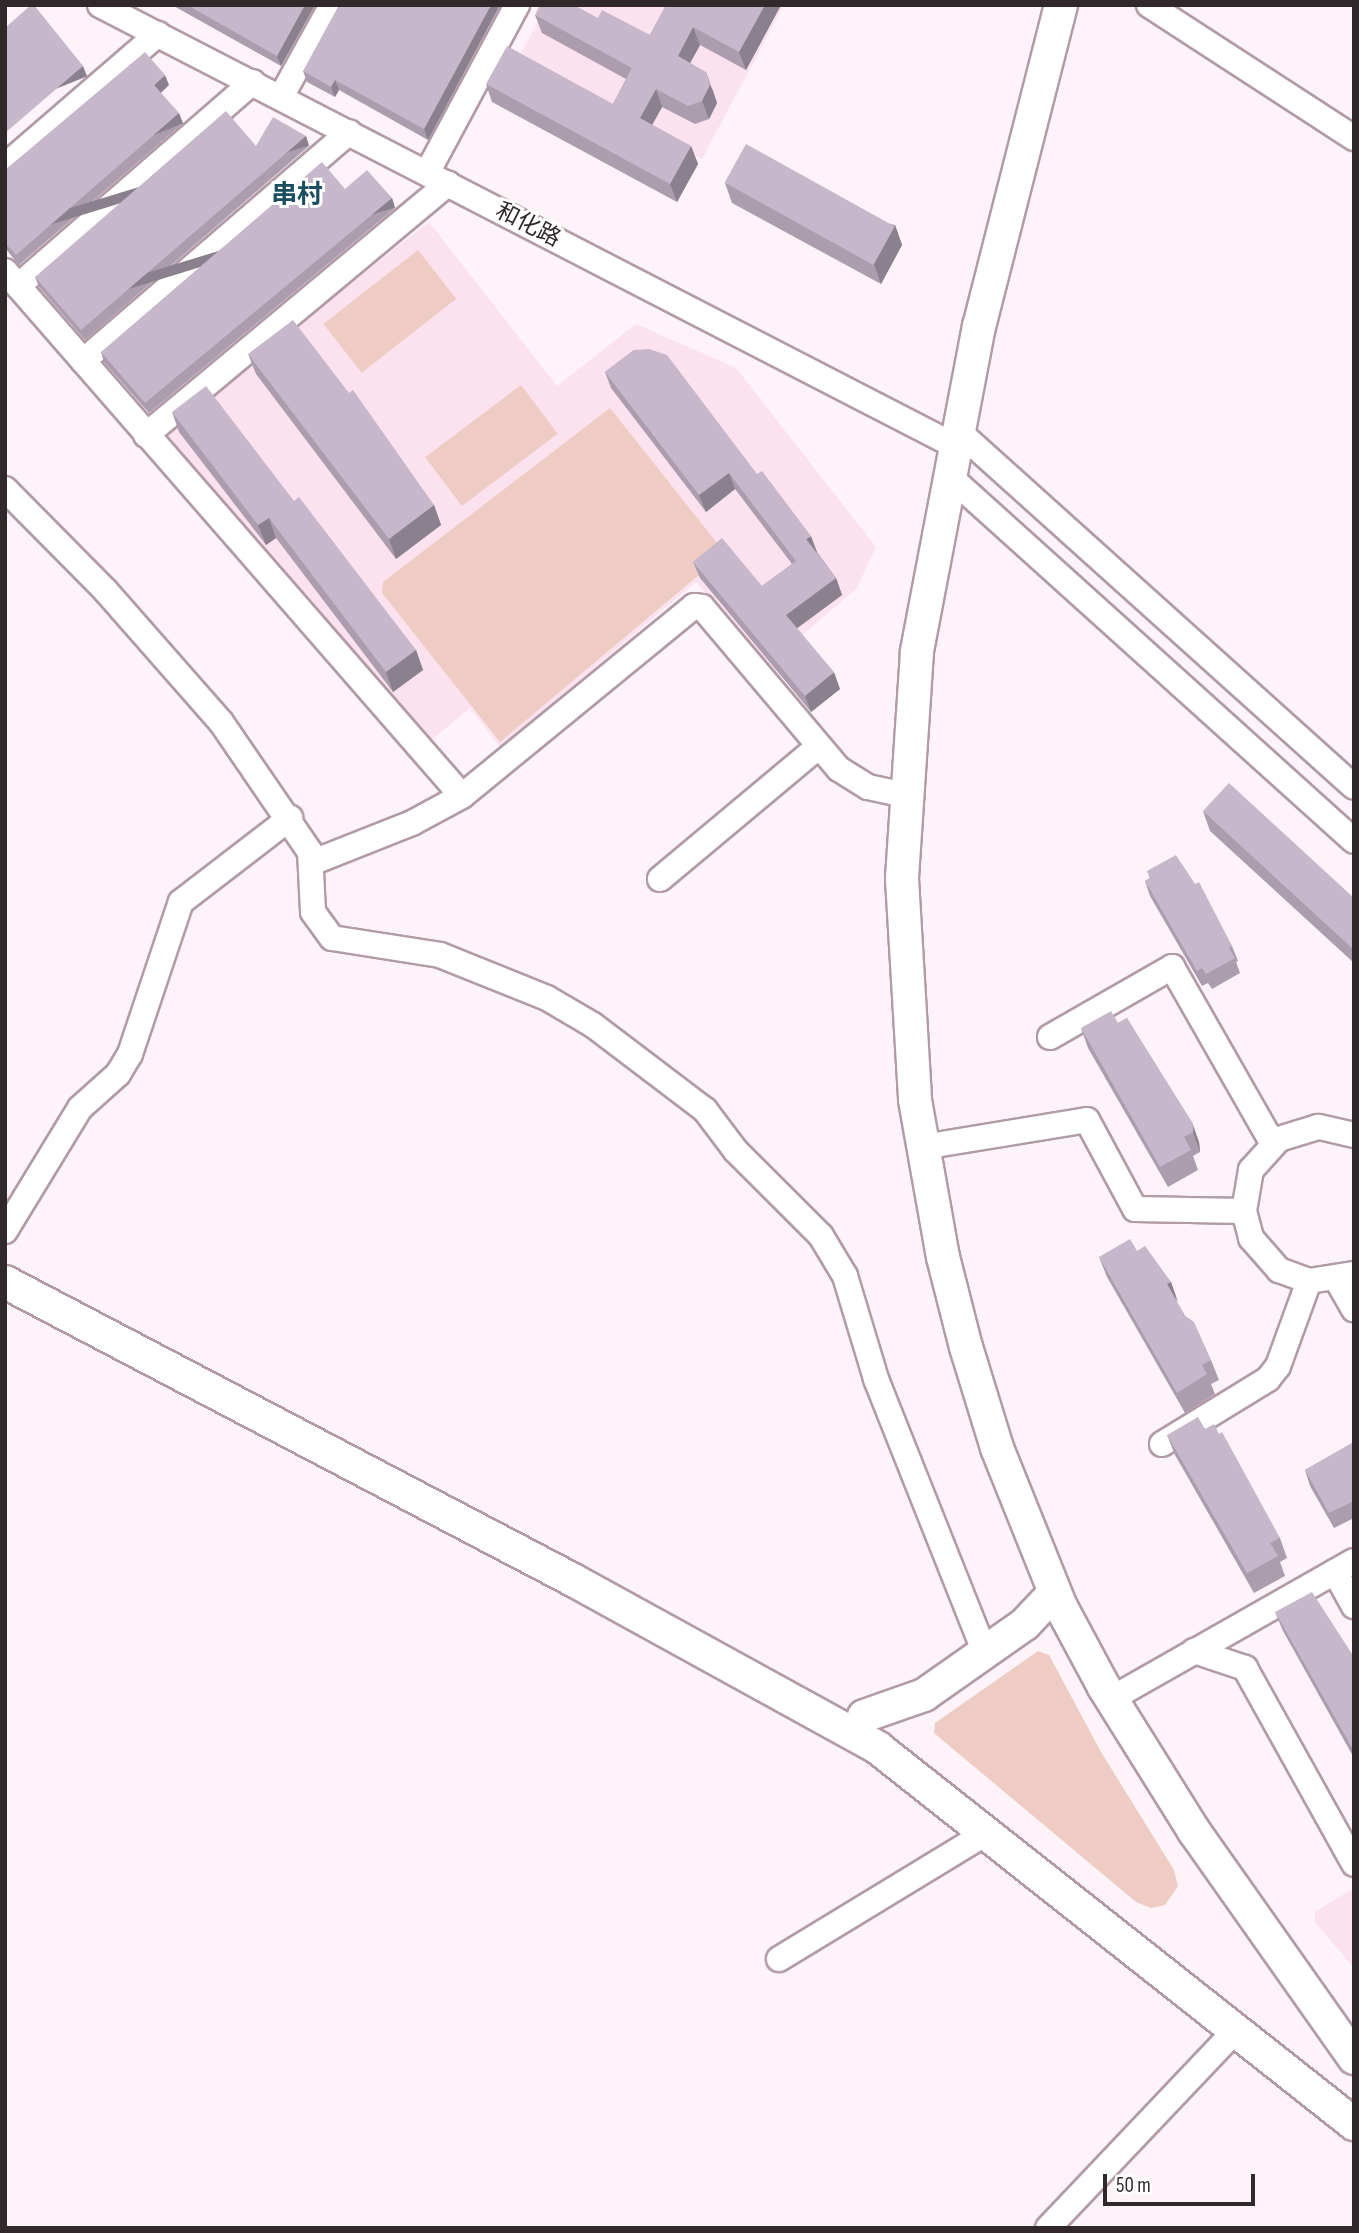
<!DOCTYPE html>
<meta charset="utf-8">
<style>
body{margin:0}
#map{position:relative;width:1359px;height:2233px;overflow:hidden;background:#fdf3f8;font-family:"Sofia Sans Condensed","Noto Sans SC",sans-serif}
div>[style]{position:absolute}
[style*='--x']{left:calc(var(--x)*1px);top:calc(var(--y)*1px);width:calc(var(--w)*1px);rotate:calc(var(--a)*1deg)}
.built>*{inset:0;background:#fce2ef}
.green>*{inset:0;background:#eeccc3;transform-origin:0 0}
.roads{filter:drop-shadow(2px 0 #b29ba7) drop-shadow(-2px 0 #b29ba7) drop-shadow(0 2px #b29ba7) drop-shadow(0 -2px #b29ba7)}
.minor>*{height:24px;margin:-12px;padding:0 12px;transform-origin:12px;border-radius:12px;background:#fff}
.major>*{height:32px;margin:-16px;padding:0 16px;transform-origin:16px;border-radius:16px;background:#fff}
.wall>*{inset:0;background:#ab9dae}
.shaded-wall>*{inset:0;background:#8b808d;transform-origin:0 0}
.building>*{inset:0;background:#c7b7ca;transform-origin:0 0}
span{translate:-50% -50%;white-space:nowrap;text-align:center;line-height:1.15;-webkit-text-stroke:6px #fff;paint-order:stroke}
.street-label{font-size:23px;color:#31282c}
.quarter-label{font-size:26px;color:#1b4f5f;font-weight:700}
.frame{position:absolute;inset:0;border:7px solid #31282c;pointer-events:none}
.scale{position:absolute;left:1103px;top:2174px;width:152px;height:32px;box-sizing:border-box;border:4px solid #31282c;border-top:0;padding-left:9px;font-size:21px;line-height:24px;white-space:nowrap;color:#31282c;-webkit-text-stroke:5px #fff;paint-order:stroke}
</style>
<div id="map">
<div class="built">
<i style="clip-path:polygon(547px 5px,784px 5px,702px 159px,518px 59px)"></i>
<i style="clip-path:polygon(429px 222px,557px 386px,636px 324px,736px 368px,876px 547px,857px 588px,801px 636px,813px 651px,779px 680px,696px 582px,500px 747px,470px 708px,429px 742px,162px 432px)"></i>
<i style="clip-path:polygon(1354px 1888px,1354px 1968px,1315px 1922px,1315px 1912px)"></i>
</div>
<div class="green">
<i style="left:418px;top:250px;width:62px;height:120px;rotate:52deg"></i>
<i style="left:521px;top:385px;width:61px;height:120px;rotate:53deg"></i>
<i style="clip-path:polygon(610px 408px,725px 553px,500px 742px,382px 593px,383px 582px)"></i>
<i style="clip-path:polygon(1038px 1651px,1049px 1655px,1101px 1752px,1174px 1870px,1178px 1886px,1165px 1905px,1151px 1908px,1136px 1902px,934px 1733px,935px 1723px)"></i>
</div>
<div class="roads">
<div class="minor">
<i style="--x:100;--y:5;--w:962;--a:27.28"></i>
<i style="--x:1149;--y:5;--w:244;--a:33"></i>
<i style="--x:281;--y:97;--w:105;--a:-61"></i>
<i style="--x:5;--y:166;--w:202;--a:-40.8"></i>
<i style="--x:427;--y:173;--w:191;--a:-61.8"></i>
<i style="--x:5;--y:271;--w:696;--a:48.96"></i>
<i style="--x:18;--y:286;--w:311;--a:-41"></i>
<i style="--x:83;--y:361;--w:351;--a:-40.7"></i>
<i style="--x:958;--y:431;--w:532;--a:41.96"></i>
<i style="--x:146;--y:435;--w:393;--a:-39.8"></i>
<i style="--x:949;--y:476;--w:545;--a:42.03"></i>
<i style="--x:5;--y:489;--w:142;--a:45.3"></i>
<i style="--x:105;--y:590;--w:176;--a:48.7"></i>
<i style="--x:221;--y:722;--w:158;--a:55.6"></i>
<i style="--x:310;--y:852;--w:60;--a:87.1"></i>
<i style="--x:313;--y:912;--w:32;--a:54"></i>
<i style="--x:332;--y:938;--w:109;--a:8.9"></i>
<i style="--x:440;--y:955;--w:115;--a:21.9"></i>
<i style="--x:547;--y:998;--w:53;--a:30.4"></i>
<i style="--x:593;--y:1025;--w:141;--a:37.2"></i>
<i style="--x:705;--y:1110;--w:51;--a:52.9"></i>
<i style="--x:736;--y:1151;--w:120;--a:45"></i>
<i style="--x:821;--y:1236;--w:47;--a:59"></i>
<i style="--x:845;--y:1276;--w:108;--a:73.2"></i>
<i style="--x:876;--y:1379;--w:295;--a:68.3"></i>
<i style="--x:311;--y:863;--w:109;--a:-21.6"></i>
<i style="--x:412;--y:823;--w:57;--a:-28.4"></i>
<i style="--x:462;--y:796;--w:300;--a:-39.3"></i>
<i style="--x:694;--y:606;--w:8;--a:7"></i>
<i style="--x:702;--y:607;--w:212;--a:49.8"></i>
<i style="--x:839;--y:769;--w:34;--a:32"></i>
<i style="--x:868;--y:787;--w:38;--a:12"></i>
<i style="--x:660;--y:879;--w:207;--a:-39.9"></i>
<i style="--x:1050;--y:1037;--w:141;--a:-29.8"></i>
<i style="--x:1172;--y:967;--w:204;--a:60.3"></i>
<i style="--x:1354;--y:1135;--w:37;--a:-167"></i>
<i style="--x:1318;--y:1127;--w:41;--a:162.9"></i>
<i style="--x:1279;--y:1139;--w:42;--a:132.1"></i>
<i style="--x:1251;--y:1170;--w:42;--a:99.7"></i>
<i style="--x:1244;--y:1211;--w:28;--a:75"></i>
<i style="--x:1251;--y:1238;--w:43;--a:48.8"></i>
<i style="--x:1279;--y:1270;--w:32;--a:20"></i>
<i style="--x:1309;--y:1281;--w:46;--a:-8.8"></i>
<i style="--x:923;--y:1147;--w:166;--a:-9.3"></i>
<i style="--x:1087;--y:1120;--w:101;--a:61.7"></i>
<i style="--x:1135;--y:1209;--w:109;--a:1.1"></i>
<i style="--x:5;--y:1231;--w:144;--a:-58.6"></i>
<i style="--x:80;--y:1108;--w:51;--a:-41.8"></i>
<i style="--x:118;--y:1074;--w:23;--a:-59"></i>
<i style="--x:130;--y:1054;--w:160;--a:-71.5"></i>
<i style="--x:181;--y:902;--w:138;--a:-37.6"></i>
<i style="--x:1337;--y:1280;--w:34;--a:60"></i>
<i style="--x:1162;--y:1444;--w:124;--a:-31.5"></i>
<i style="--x:1268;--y:1379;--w:16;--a:-52"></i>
<i style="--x:1278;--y:1366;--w:90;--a:-70"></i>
<i style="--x:1335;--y:1572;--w:39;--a:61"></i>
<i style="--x:1194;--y:1651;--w:54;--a:18.4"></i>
<i style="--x:1245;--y:1668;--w:224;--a:60.9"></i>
<i style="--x:1111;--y:1699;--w:279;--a:-29.6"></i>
<i style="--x:779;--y:1959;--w:245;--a:-31.3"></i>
<i style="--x:1048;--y:2228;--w:272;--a:-46.5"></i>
</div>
<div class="major">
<i style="--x:1061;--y:5;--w:331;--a:104.3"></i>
<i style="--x:979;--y:326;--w:332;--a:100.8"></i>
<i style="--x:917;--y:652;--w:227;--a:93.8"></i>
<i style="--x:902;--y:879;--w:221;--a:86.6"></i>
<i style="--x:915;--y:1100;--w:159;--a:79.9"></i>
<i style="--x:943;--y:1257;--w:93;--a:75.7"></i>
<i style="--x:966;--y:1347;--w:106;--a:72.9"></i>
<i style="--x:997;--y:1448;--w:169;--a:68.1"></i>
<i style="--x:1060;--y:1605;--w:93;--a:61.8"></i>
<i style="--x:1104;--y:1687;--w:170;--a:58"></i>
<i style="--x:1194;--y:1831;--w:278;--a:54.8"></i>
<i style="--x:5;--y:1282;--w:641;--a:27.68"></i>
<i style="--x:573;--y:1580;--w:348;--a:28.8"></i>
<i style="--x:878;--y:1748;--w:607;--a:38.31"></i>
<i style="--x:864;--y:1716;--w:64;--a:-19.3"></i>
<i style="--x:924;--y:1695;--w:123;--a:-35.1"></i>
<i style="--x:1025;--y:1624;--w:42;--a:-46.9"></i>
</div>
</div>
<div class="wall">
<i style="clip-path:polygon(172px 5px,315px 5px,281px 66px)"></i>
<i style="clip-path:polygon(500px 5px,428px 140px,339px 90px,335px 97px,307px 82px,303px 71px)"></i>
<i style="clip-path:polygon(666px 5px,781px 5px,746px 70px,700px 45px,690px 63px,713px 90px,717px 103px,709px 119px,695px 124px,662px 107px,652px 125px,691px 146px,698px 164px,677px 202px,492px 102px,486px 84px,613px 104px,626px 79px,542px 33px,535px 15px,598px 18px,650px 35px)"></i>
<i style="clip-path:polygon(169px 85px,161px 93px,183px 123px,19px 265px,5px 248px,5px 170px)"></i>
<i style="clip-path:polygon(306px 136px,309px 146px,85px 340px,39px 287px,35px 277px,256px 146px)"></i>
<i style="clip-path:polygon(725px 183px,895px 225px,902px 245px,881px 284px,732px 203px)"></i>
<i style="clip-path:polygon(392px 198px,395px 208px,149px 413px,104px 362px,101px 352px)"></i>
<i style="clip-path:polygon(634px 350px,817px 552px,836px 578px,842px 595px,797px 628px,840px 689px,811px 712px,700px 578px,693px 562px,762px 586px,792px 564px,735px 489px,706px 512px,611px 388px,605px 372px)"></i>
<i style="clip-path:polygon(248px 354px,434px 505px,441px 525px,396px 559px,256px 374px)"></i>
<i style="clip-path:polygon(172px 412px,294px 501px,416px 650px,423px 670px,393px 692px,276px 538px,266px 545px,179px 432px)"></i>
<i style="clip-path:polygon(1203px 811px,1354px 898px,1354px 963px,1210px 831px)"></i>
<i style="clip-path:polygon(1147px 871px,1232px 946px,1238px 961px,1236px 962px,1240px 973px,1212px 989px,1208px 983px,1202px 986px,1150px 896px,1145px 881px,1150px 878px)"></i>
<i style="clip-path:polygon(1127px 1018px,1199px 1142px,1200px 1152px,1193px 1156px,1198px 1170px,1168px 1187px,1088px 1048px,1081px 1028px,1118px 1023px)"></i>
<i style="clip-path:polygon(1137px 1251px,1171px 1282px,1177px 1302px,1211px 1360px,1219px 1380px,1211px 1384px,1215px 1394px,1185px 1413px,1107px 1277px,1099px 1257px)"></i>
<i style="clip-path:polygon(1205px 1429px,1280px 1538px,1287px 1558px,1280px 1562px,1285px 1576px,1254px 1593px,1175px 1455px,1167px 1435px)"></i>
<i style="clip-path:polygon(1354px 1442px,1354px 1518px,1334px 1528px,1310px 1486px,1305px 1470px)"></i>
<i style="clip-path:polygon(1275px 1612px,1354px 1657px,1354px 1758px,1283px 1631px)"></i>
</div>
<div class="shaded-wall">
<i style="clip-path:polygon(305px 5px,315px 5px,281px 66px,277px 56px)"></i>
<i style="clip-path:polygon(491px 5px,500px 5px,428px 140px,424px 129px)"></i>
<i style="clip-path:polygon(765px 5px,781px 5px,746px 70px,739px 52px)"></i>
<i style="clip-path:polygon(693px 27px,700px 45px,684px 74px,678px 56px)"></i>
<i style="left:83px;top:66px;width:11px;height:103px;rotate:68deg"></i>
<i style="clip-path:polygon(706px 72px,717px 103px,709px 119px,702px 101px)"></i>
<i style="clip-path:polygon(165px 75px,169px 85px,158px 95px,154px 85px)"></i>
<i style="clip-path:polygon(335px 80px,339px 90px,335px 97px,331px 87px)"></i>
<i style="clip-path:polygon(656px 89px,662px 107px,646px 136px,640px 118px)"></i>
<i style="left:179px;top:113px;width:11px;height:216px;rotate:68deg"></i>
<i style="left:306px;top:136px;width:10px;height:297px;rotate:73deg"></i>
<i style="clip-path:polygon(691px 146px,698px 164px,677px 202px,670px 184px)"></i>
<i style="left:392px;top:198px;width:10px;height:321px;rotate:73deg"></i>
<i style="clip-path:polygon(895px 225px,902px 245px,881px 284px,874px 264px)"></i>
<i style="clip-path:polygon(729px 473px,735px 489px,706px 512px,699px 495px)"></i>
<i style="clip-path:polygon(434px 505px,441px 525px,396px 559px,389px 539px)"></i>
<i style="clip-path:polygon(269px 518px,276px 538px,266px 545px,258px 525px)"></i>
<i style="clip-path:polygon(811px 536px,817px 552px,812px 556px,806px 539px)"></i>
<i style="clip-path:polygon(836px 578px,842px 595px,792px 632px,786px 615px)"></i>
<i style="clip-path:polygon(416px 650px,423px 670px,393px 692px,386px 672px)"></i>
<i style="clip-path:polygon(834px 672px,840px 689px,811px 712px,805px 696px)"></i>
<i style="clip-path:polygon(1192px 1122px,1199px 1142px,1200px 1152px,1193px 1132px)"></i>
<i style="clip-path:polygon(1171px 1282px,1178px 1302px,1167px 1284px)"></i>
</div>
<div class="building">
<i style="clip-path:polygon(31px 5px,34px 5px,83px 66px,5px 133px,5px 28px)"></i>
<i style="clip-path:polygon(187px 5px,305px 5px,277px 56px)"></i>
<i style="clip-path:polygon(339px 5px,491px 5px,424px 129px,335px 80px,331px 87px,303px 71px)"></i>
<i style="clip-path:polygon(540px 5px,574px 5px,598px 18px,602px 10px,650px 35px,666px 5px,765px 5px,739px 52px,693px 27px,678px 56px,706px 72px,710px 85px,702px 101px,688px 106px,656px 89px,640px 118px,691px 146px,670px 184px,486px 84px,507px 46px,613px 104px,632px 68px,535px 15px)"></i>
<i style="clip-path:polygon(145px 52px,165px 75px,154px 85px,179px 113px,16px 255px,5px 243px,5px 170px)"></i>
<i style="clip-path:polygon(226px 111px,256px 146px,273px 117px,306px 136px,81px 330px,35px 277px)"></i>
<i style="left:746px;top:144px;width:170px;height:44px;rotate:29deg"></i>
<i style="clip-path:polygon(322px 162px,345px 189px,367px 170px,392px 198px,145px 403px,101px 352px)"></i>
<i style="clip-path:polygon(293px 320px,349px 393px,353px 390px,434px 505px,389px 539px,248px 354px)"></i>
<i style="clip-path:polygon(649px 349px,667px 355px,757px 474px,762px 471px,811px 536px,806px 539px,836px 578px,786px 615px,834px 672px,805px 696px,693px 562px,722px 538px,762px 586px,796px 561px,729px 473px,699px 495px,605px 372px,634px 350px)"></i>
<i style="clip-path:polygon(206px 386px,294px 501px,299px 497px,416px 650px,386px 672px,269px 518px,258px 525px,172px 412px)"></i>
<i style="clip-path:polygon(1229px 783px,1354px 898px,1354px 950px,1203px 811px)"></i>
<i style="clip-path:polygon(1176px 855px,1195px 884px,1199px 882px,1232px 946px,1229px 948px,1235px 958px,1206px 974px,1202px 968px,1197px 971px,1145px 881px,1151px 878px,1147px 871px)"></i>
<i style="clip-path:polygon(1111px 1011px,1118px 1023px,1127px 1018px,1192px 1122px,1193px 1132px,1184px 1137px,1191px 1150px,1160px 1167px,1081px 1028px)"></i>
<i style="clip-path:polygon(1130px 1239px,1137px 1251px,1145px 1246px,1171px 1282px,1167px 1284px,1184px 1315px,1194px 1322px,1211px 1360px,1202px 1365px,1207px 1374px,1177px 1393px,1099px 1257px)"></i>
<i style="clip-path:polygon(1198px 1417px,1205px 1429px,1214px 1424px,1219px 1434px,1222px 1432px,1280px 1538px,1270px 1543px,1278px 1556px,1247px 1573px,1167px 1435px)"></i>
<i style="clip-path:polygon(1354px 1442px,1354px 1501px,1329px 1513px,1305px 1470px)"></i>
<i style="clip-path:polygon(1312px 1592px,1354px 1657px,1354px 1751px,1275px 1612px)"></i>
</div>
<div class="street-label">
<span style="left:528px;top:225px;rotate:27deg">和化路</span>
</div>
<div class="quarter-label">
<span style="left:297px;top:196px">串村</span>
</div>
<div class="frame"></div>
<div class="scale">50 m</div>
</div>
